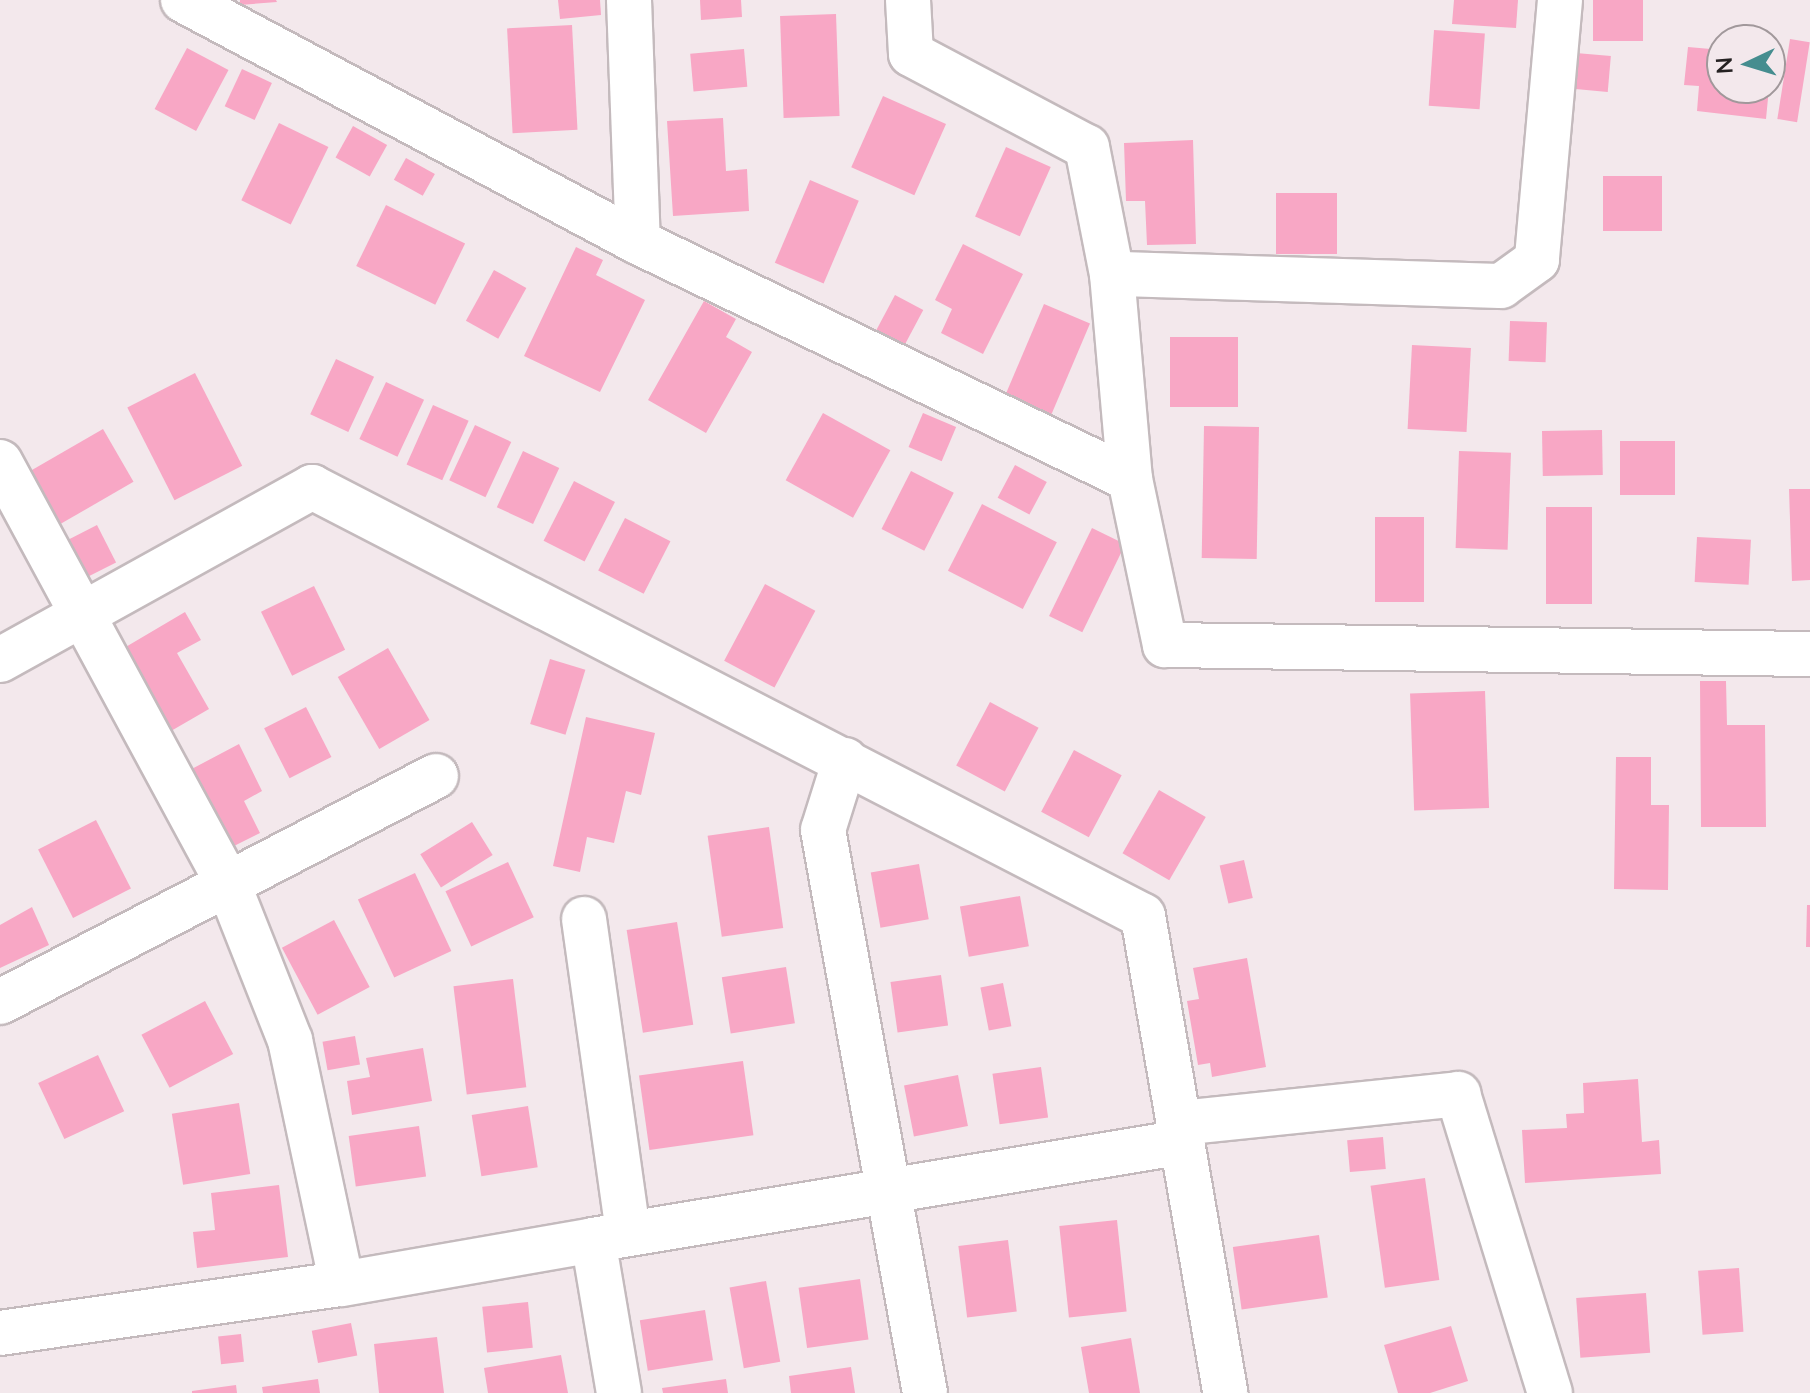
<!DOCTYPE html>
<style>
body{margin:0}
#map{position:relative;width:1810px;height:1393px;overflow:hidden;background:#f3e8ec;font-family:Lato,sans-serif}
div>[style]{position:absolute}
[style*='--x']{left:calc(var(--x)*1px);top:calc(var(--y)*1px);width:calc(var(--w)*1px);rotate:calc(var(--a)*1deg)}
.building>*{inset:0;background:#f8a7c5;transform-origin:0 0}
.roads{filter:drop-shadow(2px 0 #c4babd) drop-shadow(-2px 0 #c4babd) drop-shadow(0 2px #c4babd) drop-shadow(0 -2px #c4babd)}
.minor>*{height:44px;margin:-22px;padding:0 22px;transform-origin:22px;border-radius:22px;background:#fff}
span{translate:-50% -50%;white-space:nowrap;text-align:center;line-height:1.15;-webkit-text-stroke:8px #f3e8ec;paint-order:stroke}
.north{position:absolute;left:1706px;top:24px;width:80px;height:80px;box-sizing:border-box;background:#f3e8ec;border:2px solid #a1989b;border-radius:50%;rotate:266deg;font-size:22px;font-weight:700;line-height:32px;text-align:center;color:#252122}
.north::after{content:'';display:block;margin:auto;width:28px;height:36px;background:#458d8f;clip-path:polygon(50% 0,100% 100%,50% 72%,0 100%)}
</style>
<div id="map">
<div class="building">
<i style="clip-path:polygon(240px 0,276px 0,277px 2px,240px 5px)"></i>
<i style="clip-path:polygon(558px 0,600px 0,601px 15px,560px 19px)"></i>
<i style="clip-path:polygon(700px 0,741px 0,742px 17px,701px 20px)"></i>
<i style="clip-path:polygon(1454px 0,1518px 0,1516px 28px,1452px 24px)"></i>
<i style="left:1593px;top:0;width:50px;height:41px"></i>
<i style="left:836px;top:14px;width:102px;height:56px;rotate:88deg"></i>
<i style="left:572px;top:25px;width:105px;height:65px;rotate:87deg"></i>
<i style="left:1434px;top:30px;width:51px;height:76px;rotate:4deg"></i>
<i style="left:1790px;top:39px;width:20px;height:81px;rotate:9deg"></i>
<i style="clip-path:polygon(1688px 47px,1722px 50px,1722px 88px,1769px 88px,1766px 119px,1697px 111px,1699px 86px,1684px 85px)"></i>
<i style="left:187px;top:48px;width:47px;height:69px;rotate:28deg"></i>
<i style="left:744px;top:49px;width:38px;height:54px;rotate:85deg"></i>
<i style="left:1576px;top:53px;width:35px;height:36px;rotate:5deg"></i>
<i style="left:242px;top:69px;width:33px;height:41px;rotate:25deg"></i>
<i style="left:883px;top:96px;width:69px;height:78px;rotate:24deg"></i>
<i style="clip-path:polygon(723px 118px,726px 171px,747px 169px,749px 211px,673px 216px,667px 121px)"></i>
<i style="left:279px;top:123px;width:55px;height:86px;rotate:26deg"></i>
<i style="left:353px;top:126px;width:39px;height:36px;rotate:29deg"></i>
<i style="clip-path:polygon(1193px 140px,1196px 244px,1147px 245px,1145px 201px,1126px 201px,1124px 143px)"></i>
<i style="left:1006px;top:147px;width:49px;height:76px;rotate:24deg"></i>
<i style="left:406px;top:158px;width:33px;height:25px;rotate:29deg"></i>
<i style="left:1603px;top:176px;width:59px;height:55px"></i>
<i style="left:810px;top:180px;width:53px;height:90px;rotate:23deg"></i>
<i style="left:1276px;top:193px;width:61px;height:61px"></i>
<i style="left:386px;top:205px;width:88px;height:68px;rotate:26deg"></i>
<i style="clip-path:polygon(963px 244px,1023px 274px,983px 354px,941px 333px,952px 309px,935px 300px)"></i>
<i style="clip-path:polygon(576px 247px,603px 260px,596px 275px,645px 300px,600px 392px,524px 356px)"></i>
<i style="left:494px;top:270px;width:37px;height:58px;rotate:29deg"></i>
<i style="left:895px;top:295px;width:32px;height:40px;rotate:28deg"></i>
<i style="clip-path:polygon(704px 301px,736px 319px,726px 337px,752px 352px,706px 433px,648px 400px)"></i>
<i style="left:1044px;top:304px;width:50px;height:103px;rotate:23deg"></i>
<i style="left:1510px;top:321px;width:37px;height:40px;rotate:2deg"></i>
<i style="left:1170px;top:337px;width:68px;height:70px"></i>
<i style="left:1412px;top:345px;width:59px;height:84px;rotate:3deg"></i>
<i style="left:336px;top:359px;width:42px;height:61px;rotate:25deg"></i>
<i style="left:195px;top:373px;width:104px;height:76px;rotate:63deg"></i>
<i style="left:386px;top:382px;width:42px;height:63px;rotate:25deg"></i>
<i style="left:433px;top:405px;width:39px;height:65px;rotate:24deg"></i>
<i style="left:823px;top:413px;width:77px;height:77px;rotate:29deg"></i>
<i style="left:923px;top:413px;width:36px;height:37px;rotate:23deg"></i>
<i style="left:475px;top:425px;width:40px;height:61px;rotate:25deg"></i>
<i style="left:1204px;top:426px;width:55px;height:132px;rotate:1deg"></i>
<i style="left:103px;top:429px;width:61px;height:84px;rotate:60deg"></i>
<i style="left:1602px;top:430px;width:45px;height:60px;rotate:89deg"></i>
<i style="left:1620px;top:441px;width:55px;height:54px"></i>
<i style="left:523px;top:451px;width:40px;height:62px;rotate:25deg"></i>
<i style="left:1459px;top:451px;width:52px;height:97px;rotate:2deg"></i>
<i style="left:1015px;top:465px;width:36px;height:37px;rotate:28deg"></i>
<i style="left:911px;top:471px;width:48px;height:65px;rotate:27deg"></i>
<i style="left:574px;top:481px;width:46px;height:67px;rotate:27deg"></i>
<i style="clip-path:polygon(1789px 489px,1810px 489px,1810px 580px,1792px 581px)"></i>
<i style="left:982px;top:504px;width:84px;height:75px;rotate:27deg"></i>
<i style="left:1546px;top:507px;width:46px;height:97px"></i>
<i style="left:1375px;top:517px;width:49px;height:85px"></i>
<i style="left:625px;top:518px;width:51px;height:59px;rotate:27deg"></i>
<i style="left:97px;top:525px;width:42px;height:34px;rotate:63deg"></i>
<i style="left:1092px;top:528px;width:37px;height:98px;rotate:26deg"></i>
<i style="left:1697px;top:537px;width:54px;height:45px;rotate:3deg"></i>
<i style="left:765px;top:584px;width:57px;height:87px;rotate:28deg"></i>
<i style="left:314px;top:586px;width:71px;height:59px;rotate:64deg"></i>
<i style="clip-path:polygon(185px 612px,201px 640px,177px 653px,209px 709px,171px 731px,124px 648px)"></i>
<i style="left:388px;top:648px;width:83px;height:58px;rotate:60deg"></i>
<i style="left:550px;top:659px;width:37px;height:68px;rotate:17deg"></i>
<i style="clip-path:polygon(1700px 681px,1726px 681px,1727px 725px,1765px 725px,1766px 827px,1701px 827px)"></i>
<i style="left:1485px;top:691px;width:117px;height:75px;rotate:88deg"></i>
<i style="left:990px;top:702px;width:55px;height:72px;rotate:28deg"></i>
<i style="left:306px;top:707px;width:56px;height:47px;rotate:63deg"></i>
<i style="clip-path:polygon(586px 717px,655px 733px,641px 795px,626px 791px,614px 843px,587px 837px,580px 872px,553px 866px)"></i>
<i style="clip-path:polygon(239px 744px,262px 791px,244px 801px,260px 833px,226px 850px,186px 772px)"></i>
<i style="left:1074px;top:750px;width:54px;height:70px;rotate:28deg"></i>
<i style="clip-path:polygon(1616px 757px,1651px 757px,1651px 805px,1669px 805px,1668px 890px,1614px 889px)"></i>
<i style="left:1159px;top:790px;width:54px;height:73px;rotate:30deg"></i>
<i style="left:96px;top:820px;width:77px;height:65px;rotate:63deg"></i>
<i style="left:472px;top:822px;width:39px;height:61px;rotate:58deg"></i>
<i style="left:769px;top:827px;width:102px;height:62px;rotate:82deg"></i>
<i style="left:1244px;top:860px;width:39px;height:25px;rotate:77deg"></i>
<i style="left:508px;top:862px;width:61px;height:69px;rotate:65deg"></i>
<i style="left:919px;top:864px;width:56px;height:49px;rotate:80deg"></i>
<i style="left:415px;top:873px;width:86px;height:63px;rotate:65deg"></i>
<i style="left:1020px;top:896px;width:51px;height:61px;rotate:80deg"></i>
<i style="clip-path:polygon(1807px 905px,1810px 905px,1810px 947px,1806px 947px)"></i>
<i style="clip-path:polygon(32px 907px,49px 945px,0 968px,0 925px)"></i>
<i style="left:334px;top:920px;width:76px;height:59px;rotate:62deg"></i>
<i style="left:677px;top:922px;width:104px;height:51px;rotate:81deg"></i>
<i style="clip-path:polygon(1247px 958px,1266px 1067px,1212px 1077px,1210px 1063px,1198px 1065px,1187px 1001px,1199px 999px,1193px 968px)"></i>
<i style="left:786px;top:967px;width:57px;height:65px;rotate:81deg"></i>
<i style="left:941px;top:975px;width:51px;height:51px;rotate:82deg"></i>
<i style="left:513px;top:979px;width:109px;height:60px;rotate:83deg"></i>
<i style="left:1003px;top:983px;width:44px;height:23px;rotate:79deg"></i>
<i style="left:205px;top:1001px;width:60px;height:72px;rotate:62deg"></i>
<i style="left:355px;top:1036px;width:29px;height:33px;rotate:80deg"></i>
<i style="clip-path:polygon(423px 1048px,432px 1101px,352px 1115px,347px 1081px,370px 1077px,366px 1058px)"></i>
<i style="left:98px;top:1055px;width:62px;height:66px;rotate:65deg"></i>
<i style="left:743px;top:1061px;width:75px;height:105px;rotate:82deg"></i>
<i style="left:1041px;top:1067px;width:51px;height:49px;rotate:82deg"></i>
<i style="left:958px;top:1075px;width:52px;height:55px;rotate:79deg"></i>
<i style="clip-path:polygon(1638px 1079px,1642px 1142px,1659px 1140px,1661px 1174px,1525px 1183px,1522px 1130px,1567px 1128px,1566px 1114px,1584px 1113px,1583px 1083px)"></i>
<i style="left:239px;top:1103px;width:72px;height:68px;rotate:81deg"></i>
<i style="left:528px;top:1106px;width:62px;height:57px;rotate:81deg"></i>
<i style="left:419px;top:1126px;width:51px;height:71px;rotate:82deg"></i>
<i style="left:1383px;top:1137px;width:32px;height:36px;rotate:85deg"></i>
<i style="left:1425px;top:1178px;width:103px;height:55px;rotate:82deg"></i>
<i style="clip-path:polygon(279px 1185px,288px 1257px,197px 1268px,193px 1232px,215px 1230px,211px 1193px)"></i>
<i style="left:1117px;top:1220px;width:92px;height:58px;rotate:84deg"></i>
<i style="left:1319px;top:1235px;width:63px;height:87px;rotate:82deg"></i>
<i style="left:1008px;top:1240px;width:72px;height:50px;rotate:83deg"></i>
<i style="left:1739px;top:1268px;width:64px;height:41px;rotate:86deg"></i>
<i style="left:860px;top:1279px;width:61px;height:62px;rotate:82deg"></i>
<i style="left:766px;top:1281px;width:82px;height:37px;rotate:80deg"></i>
<i style="left:1646px;top:1293px;width:60px;height:70px;rotate:86deg"></i>
<i style="left:528px;top:1302px;width:46px;height:46px;rotate:84deg"></i>
<i style="left:705px;top:1310px;width:51px;height:66px;rotate:81deg"></i>
<i style="left:351px;top:1323px;width:33px;height:40px;rotate:79deg"></i>
<i style="clip-path:polygon(1451px 1326px,1468px 1381px,1430px 1393px,1398px 1393px,1384px 1345px)"></i>
<i style="left:241px;top:1334px;width:28px;height:23px;rotate:84deg"></i>
<i style="clip-path:polygon(437px 1337px,444px 1393px,379px 1393px,374px 1344px)"></i>
<i style="clip-path:polygon(1131px 1338px,1140px 1393px,1089px 1393px,1081px 1347px)"></i>
<i style="clip-path:polygon(561px 1355px,568px 1393px,488px 1393px,484px 1368px)"></i>
<i style="clip-path:polygon(851px 1367px,855px 1393px,791px 1393px,789px 1376px)"></i>
<i style="clip-path:polygon(318px 1379px,320px 1393px,263px 1393px,262px 1387px)"></i>
<i style="clip-path:polygon(726px 1379px,728px 1393px,663px 1393px,662px 1388px)"></i>
<i style="clip-path:polygon(236px 1385px,237px 1393px,192px 1393px,192px 1391px)"></i>
</div>
<div class="roads">
<div class="minor">
<i style="--x:183;--y:0;--w:515;--a:28.01"></i>
<i style="--x:638;--y:242;--w:546;--a:25.72"></i>
<i style="--x:629;--y:0;--w:242;--a:87.9"></i>
<i style="--x:908;--y:0;--w:54;--a:86.8"></i>
<i style="--x:911;--y:54;--w:199;--a:27.9"></i>
<i style="--x:1087;--y:147;--w:129;--a:78.9"></i>
<i style="--x:1560;--y:0;--w:261;--a:95.1"></i>
<i style="--x:1537;--y:260;--w:44;--a:144.2"></i>
<i style="--x:1501;--y:286;--w:389;--a:-178.2"></i>
<i style="--x:1112;--y:274;--w:206;--a:85"></i>
<i style="--x:1130;--y:479;--w:170;--a:78.1"></i>
<i style="--x:1165;--y:645;--w:645;--a:0.8"></i>
<i style="--x:0;--y:462;--w:482;--a:61.6"></i>
<i style="--x:229;--y:886;--w:166;--a:68.4"></i>
<i style="--x:290;--y:1040;--w:249;--a:78"></i>
<i style="--x:0;--y:660;--w:357;--a:-29"></i>
<i style="--x:312;--y:487;--w:935;--a:27.3"></i>
<i style="--x:1143;--y:916;--w:484;--a:80.2"></i>
<i style="--x:845;--y:760;--w:73;--a:107.4"></i>
<i style="--x:823;--y:830;--w:572;--a:79.73"></i>
<i style="--x:584;--y:919;--w:317;--a:82"></i>
<i style="--x:0;--y:1002;--w:491;--a:-27.4"></i>
<i style="--x:1179;--y:1123;--w:281;--a:-5.9"></i>
<i style="--x:1458;--y:1094;--w:313;--a:72.9"></i>
<i style="--x:0;--y:1333;--w:345;--a:-8.2"></i>
<i style="--x:342;--y:1284;--w:255;--a:-9.9"></i>
<i style="--x:619;--y:1393;--w:155;--a:-99.6"></i>
<i style="--x:593;--y:1240;--w:598;--a:-9.43"></i>
</div>
</div>
<div class="north">N</div>
</div>
